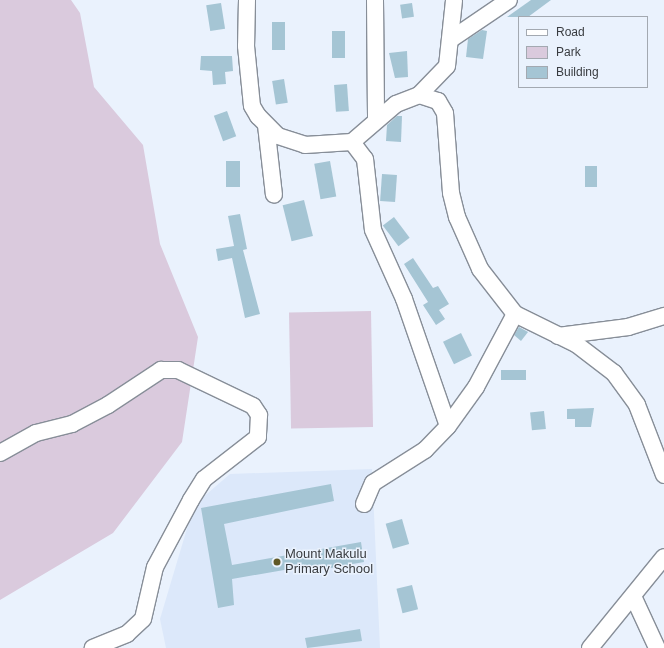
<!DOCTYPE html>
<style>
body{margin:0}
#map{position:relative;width:664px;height:648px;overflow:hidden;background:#eaf2fd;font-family:Helvetica,sans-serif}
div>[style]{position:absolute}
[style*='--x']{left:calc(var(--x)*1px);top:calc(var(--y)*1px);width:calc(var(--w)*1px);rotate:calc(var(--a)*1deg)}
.built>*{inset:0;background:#dce8fa}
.green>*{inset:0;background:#dacadd;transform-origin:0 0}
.building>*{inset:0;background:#a5c5d4;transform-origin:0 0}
.roads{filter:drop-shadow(1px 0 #878e98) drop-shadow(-1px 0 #878e98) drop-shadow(0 1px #878e98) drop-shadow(0 -1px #878e98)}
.minor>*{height:16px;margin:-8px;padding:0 8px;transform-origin:8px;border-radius:8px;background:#fff}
.dots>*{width:11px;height:11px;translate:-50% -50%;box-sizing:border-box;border:2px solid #eaf2fd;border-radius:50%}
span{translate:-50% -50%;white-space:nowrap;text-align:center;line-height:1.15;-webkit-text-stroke:3px #eaf2fd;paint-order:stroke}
.poi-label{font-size:13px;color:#393c40}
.left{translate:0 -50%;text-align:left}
.legend{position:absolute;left:518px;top:16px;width:130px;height:72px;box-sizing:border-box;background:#eaf2fd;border:1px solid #a3a9b1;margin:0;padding:5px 7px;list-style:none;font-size:12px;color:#393c40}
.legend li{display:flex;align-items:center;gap:8px;height:20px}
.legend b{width:20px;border:1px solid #a3a9b1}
</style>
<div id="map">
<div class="built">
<i style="clip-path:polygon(372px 469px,380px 648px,166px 648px,160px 619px,194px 505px,230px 474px)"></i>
</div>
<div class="green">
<i style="clip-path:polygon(0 0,71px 0,80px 13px,94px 87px,143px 145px,160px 244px,198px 337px,182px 442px,113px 533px,0 600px)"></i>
<i style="left:371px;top:311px;width:116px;height:82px;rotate:89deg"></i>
</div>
<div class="building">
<i style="clip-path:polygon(531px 0,551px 0,528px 17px,507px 17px)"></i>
<i style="left:221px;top:3px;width:26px;height:15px;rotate:81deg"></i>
<i style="left:412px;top:3px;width:14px;height:12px;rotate:82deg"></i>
<i style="left:272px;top:22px;width:13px;height:28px"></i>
<i style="clip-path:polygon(482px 30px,487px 31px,483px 59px,466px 57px,468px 39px)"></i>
<i style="left:332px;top:31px;width:13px;height:27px"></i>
<i style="clip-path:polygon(407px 51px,408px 77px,395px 78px,389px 53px)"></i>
<i style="clip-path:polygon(201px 56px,232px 56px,233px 71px,225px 72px,226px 84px,213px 85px,212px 71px,200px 70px)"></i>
<i style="left:284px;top:79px;width:24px;height:12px;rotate:81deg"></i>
<i style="left:347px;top:84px;width:27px;height:13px;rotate:86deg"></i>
<i style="left:227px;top:111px;width:27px;height:14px;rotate:70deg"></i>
<i style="clip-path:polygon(397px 116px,402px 116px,401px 142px,386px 141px,387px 125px)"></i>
<i style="left:226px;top:161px;width:14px;height:26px"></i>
<i style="left:330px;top:161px;width:36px;height:16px;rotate:80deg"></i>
<i style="left:585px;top:166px;width:12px;height:21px"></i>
<i style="left:382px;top:174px;width:15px;height:27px;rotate:4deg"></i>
<i style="left:304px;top:200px;width:37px;height:22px;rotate:76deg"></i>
<i style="clip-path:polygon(240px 214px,247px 249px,243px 250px,260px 314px,245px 318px,232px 258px,218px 261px,216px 249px,234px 246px,228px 216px)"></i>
<i style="left:394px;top:217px;width:26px;height:14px;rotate:53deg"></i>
<i style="clip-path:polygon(413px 258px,433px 288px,438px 286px,449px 304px,439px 310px,445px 319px,436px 325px,423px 305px,428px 302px,404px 264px)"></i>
<i style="clip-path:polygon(519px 327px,528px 332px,521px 341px,514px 335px)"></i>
<i style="left:461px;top:333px;width:25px;height:20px;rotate:64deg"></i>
<i style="left:501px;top:370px;width:25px;height:10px"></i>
<i style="clip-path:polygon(594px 408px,591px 427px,575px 427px,575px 419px,567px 419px,567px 409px)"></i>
<i style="left:544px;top:411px;width:18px;height:14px;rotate:84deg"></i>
<i style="clip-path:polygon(331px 484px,334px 501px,224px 524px,232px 565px,361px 542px,364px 562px,308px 572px,307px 566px,232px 579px,234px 605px,218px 608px,201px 508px)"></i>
<i style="left:402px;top:519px;width:26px;height:17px;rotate:74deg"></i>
<i style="left:412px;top:585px;width:25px;height:16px;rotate:76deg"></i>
<i style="clip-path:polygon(360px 629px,362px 641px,307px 648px,305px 638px)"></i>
</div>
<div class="roads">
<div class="minor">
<i style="--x:247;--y:0;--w:46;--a:91.2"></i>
<i style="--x:246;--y:46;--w:60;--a:84.3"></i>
<i style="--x:252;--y:106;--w:12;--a:59"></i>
<i style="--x:258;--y:116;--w:28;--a:45"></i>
<i style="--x:278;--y:136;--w:28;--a:18"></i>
<i style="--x:305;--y:145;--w:47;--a:-3.7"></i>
<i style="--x:352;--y:142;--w:58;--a:-40.8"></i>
<i style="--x:396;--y:104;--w:25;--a:-21"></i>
<i style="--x:419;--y:95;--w:20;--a:18"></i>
<i style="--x:438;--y:101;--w:14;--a:60"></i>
<i style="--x:445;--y:113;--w:80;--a:85.7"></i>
<i style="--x:451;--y:193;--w:25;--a:76"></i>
<i style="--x:457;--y:217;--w:57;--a:66.1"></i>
<i style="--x:480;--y:269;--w:57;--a:52.1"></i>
<i style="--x:515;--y:314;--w:68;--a:26.2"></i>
<i style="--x:576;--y:344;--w:48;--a:37.3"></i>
<i style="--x:614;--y:373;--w:39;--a:54"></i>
<i style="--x:637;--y:405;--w:75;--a:68.9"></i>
<i style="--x:375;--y:0;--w:118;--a:89.5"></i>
<i style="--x:450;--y:40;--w:71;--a:-34.1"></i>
<i style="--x:419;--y:95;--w:40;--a:-46"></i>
<i style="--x:447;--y:66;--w:66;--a:-83.9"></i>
<i style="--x:266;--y:125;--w:70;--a:83.5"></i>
<i style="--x:352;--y:142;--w:21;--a:53"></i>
<i style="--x:365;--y:159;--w:71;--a:83.6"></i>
<i style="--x:373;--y:230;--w:76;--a:65.8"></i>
<i style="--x:404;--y:299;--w:134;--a:70.9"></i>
<i style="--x:558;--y:336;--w:71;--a:-7.3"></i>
<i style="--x:628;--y:327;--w:38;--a:-17"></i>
<i style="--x:0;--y:453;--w:41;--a:-29.1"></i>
<i style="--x:36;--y:433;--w:37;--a:-14"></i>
<i style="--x:72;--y:424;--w:41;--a:-27.8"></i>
<i style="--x:108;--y:405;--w:64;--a:-33.4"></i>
<i style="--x:161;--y:370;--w:17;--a:0"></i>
<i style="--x:178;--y:370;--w:83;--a:25.6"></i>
<i style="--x:253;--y:406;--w:11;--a:56"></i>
<i style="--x:259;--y:415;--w:22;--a:93"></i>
<i style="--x:258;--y:437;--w:68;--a:142.1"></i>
<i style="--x:204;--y:479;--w:25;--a:122"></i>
<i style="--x:191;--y:500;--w:76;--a:118.2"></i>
<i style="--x:155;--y:567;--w:53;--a:103"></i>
<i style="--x:143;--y:619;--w:22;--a:137"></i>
<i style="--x:127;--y:634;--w:37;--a:158"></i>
<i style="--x:364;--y:504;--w:23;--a:-67"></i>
<i style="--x:373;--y:483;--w:62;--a:-32.4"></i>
<i style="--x:425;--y:450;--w:33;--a:-46"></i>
<i style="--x:448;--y:426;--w:48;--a:-54.3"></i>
<i style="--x:476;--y:387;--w:83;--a:-61.9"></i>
<i style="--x:633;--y:596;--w:57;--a:65.2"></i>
<i style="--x:590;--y:648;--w:117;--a:-50.9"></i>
</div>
</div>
<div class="dots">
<i style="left:277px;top:562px;background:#605825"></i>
</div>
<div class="poi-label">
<span class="left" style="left:285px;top:562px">Mount Makulu<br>Primary School</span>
</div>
<ul class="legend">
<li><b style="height:5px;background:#fff"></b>Road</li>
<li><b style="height:11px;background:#dacadd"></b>Park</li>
<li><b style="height:11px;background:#a5c5d4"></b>Building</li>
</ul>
</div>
